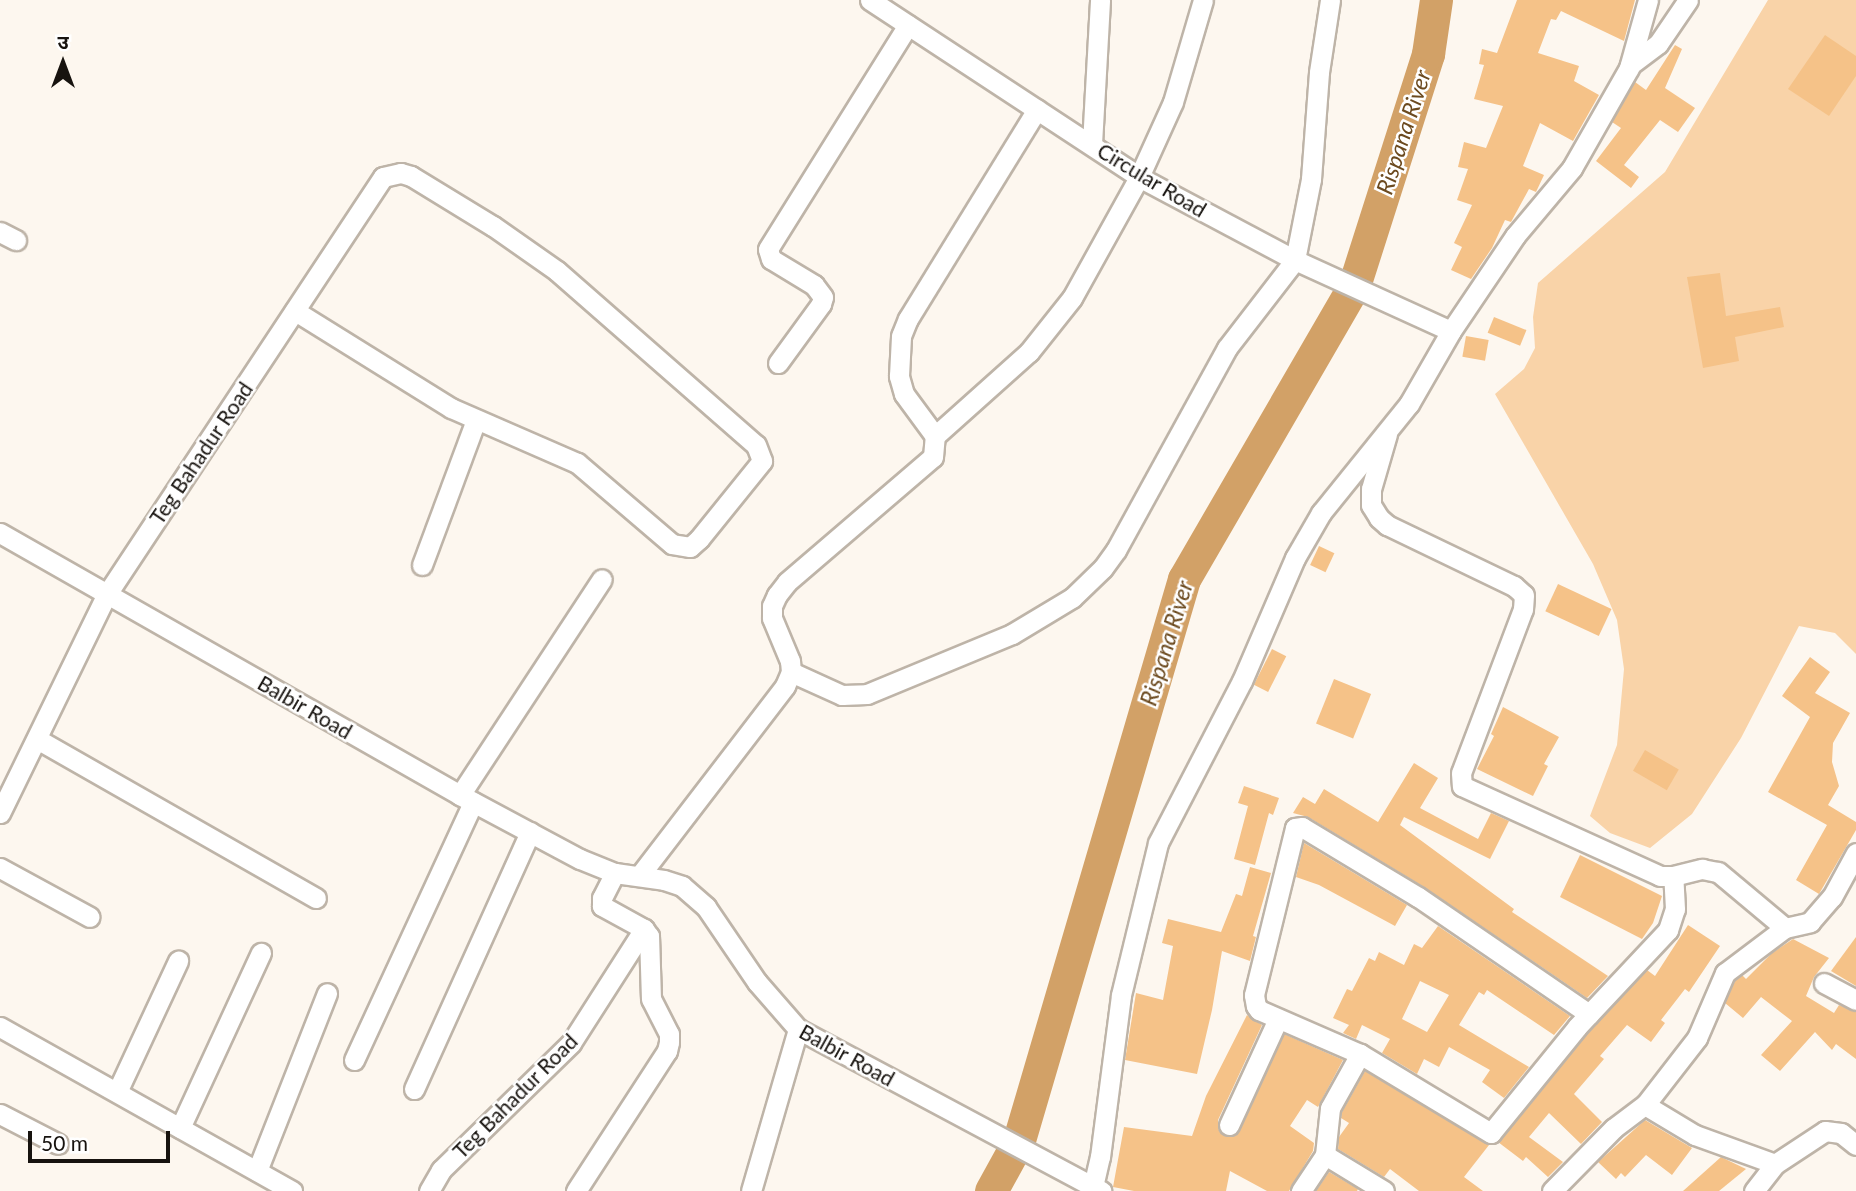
<!DOCTYPE html>
<meta charset="utf-8">
<style>
body{margin:0}
#map{position:relative;width:1856px;height:1191px;overflow:hidden;background:#fdf7ef;font-family:Lato,"Noto Sans Devanagari",sans-serif}
div>[style]{position:absolute}
[style*='--x']{left:calc(var(--x)*1px);top:calc(var(--y)*1px);width:calc(var(--w)*1px);rotate:calc(var(--a)*1deg)}
.green>*{inset:0;background:#f9d3a8}
.river>*{height:33px;margin:-16.5px;padding:0 16.5px;transform-origin:16.5px;border-radius:16.5px;background:#d2a167}
.building>*{inset:0;background:#f5c288;transform-origin:0 0}
.roads{filter:drop-shadow(2px 0 #beb4a8) drop-shadow(-2px 0 #beb4a8) drop-shadow(0 2px #beb4a8) drop-shadow(0 -2px #beb4a8)}
.minor>*{height:19px;margin:-9.5px;padding:0 9.5px;transform-origin:9.5px;border-radius:9.5px;background:#fff}
span{translate:-50% -50%;white-space:nowrap;text-align:center;line-height:1.15;-webkit-text-stroke:5px #fff;paint-order:stroke}
.street-label{font-size:21px;color:#17130f}
.water-label{font-size:23px;color:#6c4a1f;font-style:italic}
.north{position:absolute;left:28px;top:28px;width:70px;height:70px;-webkit-text-stroke:5px #fff;paint-order:stroke;rotate:0deg;font-size:19px;font-weight:700;line-height:28px;text-align:center;color:#17130f}
.north::after{content:'';display:block;margin:auto;width:24px;height:32px;background:#17130f;clip-path:polygon(50% 0,100% 100%,50% 72%,0 100%)}
.scale{position:absolute;left:28px;top:1131px;width:142px;height:32px;box-sizing:border-box;border:4px solid #17130f;border-top:0;padding-left:9px;font-size:21px;line-height:24px;white-space:nowrap;color:#17130f;-webkit-text-stroke:5px #fff;paint-order:stroke}
</style>
<div id="map">
<div class="green">
<i style="clip-path:polygon(1768px 0,1856px 0,1856px 654px,1835px 633px,1799px 626px,1741px 738px,1692px 814px,1650px 848px,1610px 833px,1590px 816px,1617px 745px,1624px 669px,1617px 620px,1593px 564px,1495px 394px,1524px 369px,1535px 348px,1533px 317px,1538px 283px,1665px 172px)"></i>
</div>
<div class="river">
<i style="--x:991;--y:1191;--w:58;--a:-61.2"></i>
<i style="--x:1019;--y:1140;--w:585;--a:-73.61"></i>
<i style="--x:1184;--y:579;--w:339;--a:-59.9"></i>
<i style="--x:1354;--y:286;--w:244;--a:-72.3"></i>
<i style="--x:1428;--y:54;--w:55;--a:-81.6"></i>
</div>
<div class="building">
<i style="clip-path:polygon(1517px 0,1635px 0,1624px 41px,1561px 11px,1556px 20px,1551px 19px,1538px 53px,1579px 66px,1574px 81px,1599px 95px,1573px 141px,1540px 123px,1523px 166px,1544px 175px,1536px 192px,1529px 189px,1511px 222px,1505px 220px,1492px 248px,1471px 279px,1451px 270px,1462px 247px,1454px 243px,1472px 205px,1457px 200px,1468px 169px,1458px 167px,1464px 142px,1486px 148px,1503px 106px,1474px 99px,1484px 65px,1479px 64px,1482px 49px,1497px 53px)"></i>
<i style="clip-path:polygon(1825px 35px,1856px 56px,1856px 76px,1829px 116px,1788px 89px)"></i>
<i style="clip-path:polygon(1675px 45px,1682px 49px,1665px 88px,1695px 108px,1678px 132px,1660px 120px,1624px 165px,1639px 177px,1631px 188px,1596px 161px,1621px 128px,1612px 122px,1635px 82px,1646px 90px)"></i>
<i style="clip-path:polygon(1720px 273px,1726px 316px,1780px 307px,1784px 327px,1735px 337px,1739px 361px,1703px 368px,1687px 277px)"></i>
<i style="left:1494px;top:317px;width:35px;height:17px;rotate:22deg"></i>
<i style="left:1466px;top:336px;width:23px;height:21px;rotate:10deg"></i>
<i style="left:1319px;top:546px;width:17px;height:21px;rotate:25deg"></i>
<i style="left:1558px;top:584px;width:59px;height:30px;rotate:25deg"></i>
<i style="left:1272px;top:649px;width:16px;height:40px;rotate:27deg"></i>
<i style="clip-path:polygon(1810px 657px,1830px 672px,1815px 693px,1850px 713px,1833px 743px,1832px 762px,1839px 786px,1828px 805px,1856px 822px,1856px 830px,1819px 894px,1796px 880px,1827px 825px,1768px 792px,1810px 717px,1782px 696px)"></i>
<i style="left:1334px;top:679px;width:40px;height:48px;rotate:22deg"></i>
<i style="clip-path:polygon(1503px 707px,1559px 737px,1544px 764px,1548px 766px,1533px 796px,1477px 769px,1494px 736px,1491px 734px)"></i>
<i style="left:1645px;top:750px;width:39px;height:24px;rotate:30deg"></i>
<i style="clip-path:polygon(1414px 763px,1438px 778px,1420px 808px,1478px 839px,1491px 813px,1509px 821px,1490px 859px,1404px 817px,1400px 825px,1514px 909px,1512px 912px,1608px 976px,1587px 998px,1424px 887px,1308px 817px,1293px 813px,1303px 797px,1315px 804px,1324px 789px,1378px 822px)"></i>
<i style="clip-path:polygon(1244px 786px,1279px 798px,1273px 815px,1269px 813px,1255px 865px,1234px 859px,1248px 806px,1238px 803px)"></i>
<i style="clip-path:polygon(1304px 843px,1407px 905px,1395px 926px,1319px 885px,1296px 877px)"></i>
<i style="clip-path:polygon(1580px 855px,1662px 896px,1653px 923px,1642px 939px,1560px 897px)"></i>
<i style="clip-path:polygon(1250px 867px,1271px 873px,1253px 936px,1256px 937px,1250px 961px,1222px 951px,1212px 1010px,1197px 1074px,1125px 1060px,1136px 993px,1163px 1000px,1173px 946px,1162px 943px,1168px 919px,1221px 932px,1236px 894px,1242px 896px)"></i>
<i style="clip-path:polygon(1688px 925px,1720px 946px,1689px 992px,1685px 989px,1661px 1020px,1665px 1023px,1651px 1042px,1627px 1025px,1600px 1056px,1604px 1059px,1574px 1094px,1602px 1122px,1581px 1144px,1549px 1113px,1529px 1137px,1563px 1162px,1548px 1177px,1526px 1157px,1523px 1161px,1498px 1142px,1586px 1035px,1647px 970px,1655px 976px)"></i>
<i style="clip-path:polygon(evenodd,1438px 926px,1570px 1016px,1554px 1035px,1487px 990px,1484px 995px,1479px 992px,1459px 1025px,1529px 1067px,1504px 1098px,1482px 1082px,1490px 1070px,1449px 1047px,1439px 1067px,1424px 1059px,1417px 1074px,1382px 1053px,1390px 1039px,1362px 1025px,1356px 1039px,1343px 1033px,1349px 1025px,1333px 1018px,1347px 989px,1352px 991px,1369px 958px,1375px 961px,1379px 952px,1404px 965px,1414px 944px,1422px 948px,1438px 926px,1420px 981px,1449px 995px,1427px 1032px,1402px 1019px,1420px 981px)"></i>
<i style="clip-path:polygon(1856px 937px,1856px 986px,1831px 971px)"></i>
<i style="clip-path:polygon(1793px 939px,1829px 958px,1814px 977px,1806px 996px,1834px 1013px,1839px 1005px,1856px 1012px,1856px 1059px,1836px 1044px,1832px 1050px,1815px 1032px,1780px 1071px,1761px 1055px,1792px 1021px,1761px 997px,1743px 1018px,1725px 1003px,1735px 981px,1742px 975px,1746px 979px,1772px 953px)"></i>
<i style="clip-path:polygon(1247px 1015px,1262px 1025px,1218px 1120px,1219px 1131px,1225px 1136px,1235px 1135px,1240px 1130px,1284px 1034px,1343px 1060px,1318px 1107px,1307px 1100px,1290px 1126px,1314px 1143px,1313px 1151px,1289px 1191px,1267px 1191px,1230px 1171px,1226px 1191px,1134px 1191px,1113px 1187px,1124px 1127px,1192px 1136px,1206px 1096px)"></i>
<i style="clip-path:polygon(1365px 1071px,1489px 1145px,1464px 1177px,1483px 1191px,1419px 1191px,1390px 1169px,1384px 1177px,1338px 1149px,1339px 1137px,1349px 1123px,1341px 1118px,1342px 1112px)"></i>
<i style="clip-path:polygon(1645px 1120px,1692px 1148px,1672px 1175px,1646px 1155px,1625px 1177px,1621px 1173px,1616px 1179px,1598px 1162px)"></i>
<i style="clip-path:polygon(1721px 1157px,1746px 1169px,1719px 1191px,1683px 1191px)"></i>
<i style="clip-path:polygon(1329px 1172px,1358px 1189px,1357px 1191px,1316px 1191px)"></i>
</div>
<div class="roads">
<div class="minor">
<i style="--x:870;--y:0;--w:322;--a:33.3"></i>
<i style="--x:1139;--y:177;--w:177;--a:28"></i>
<i style="--x:1295;--y:260;--w:171;--a:24.5"></i>
<i style="--x:1630;--y:65;--w:35;--a:-37"></i>
<i style="--x:1658;--y:44;--w:53;--a:-55.7"></i>
<i style="--x:1092;--y:144;--w:144;--a:-86.8"></i>
<i style="--x:0;--y:232;--w:18;--a:27"></i>
<i style="--x:778;--y:363;--w:73;--a:-53.9"></i>
<i style="--x:821;--y:304;--w:7;--a:-74"></i>
<i style="--x:823;--y:297;--w:15;--a:-127"></i>
<i style="--x:814;--y:285;--w:50;--a:-148.8"></i>
<i style="--x:771;--y:259;--w:10;--a:-107"></i>
<i style="--x:768;--y:249;--w:264;--a:-58"></i>
<i style="--x:1387;--y:434;--w:57;--a:106.2"></i>
<i style="--x:1371;--y:489;--w:16;--a:90"></i>
<i style="--x:1371;--y:505;--w:15;--a:58"></i>
<i style="--x:1379;--y:518;--w:11;--a:41"></i>
<i style="--x:1387;--y:525;--w:141;--a:25.7"></i>
<i style="--x:1514;--y:586;--w:13;--a:42"></i>
<i style="--x:1524;--y:595;--w:14;--a:94"></i>
<i style="--x:1523;--y:609;--w:175;--a:110.7"></i>
<i style="--x:1461;--y:773;--w:13;--a:86"></i>
<i style="--x:1462;--y:786;--w:217;--a:24.4"></i>
<i style="--x:1660;--y:876;--w:13;--a:0"></i>
<i style="--x:1673;--y:876;--w:30;--a:-14"></i>
<i style="--x:1702;--y:869;--w:16;--a:11"></i>
<i style="--x:1718;--y:872;--w:87;--a:39.9"></i>
<i style="--x:935;--y:436;--w:126;--a:-41.8"></i>
<i style="--x:1029;--y:352;--w:69;--a:-51.5"></i>
<i style="--x:1072;--y:298;--w:138;--a:-61"></i>
<i style="--x:1139;--y:177;--w:82;--a:-65.6"></i>
<i style="--x:1173;--y:102;--w:106;--a:-73.6"></i>
<i style="--x:0;--y:533;--w:529;--a:29.66"></i>
<i style="--x:460;--y:795;--w:136;--a:28.1"></i>
<i style="--x:580;--y:859;--w:38;--a:22"></i>
<i style="--x:615;--y:873;--w:49;--a:8.1"></i>
<i style="--x:664;--y:880;--w:19;--a:18"></i>
<i style="--x:682;--y:886;--w:32;--a:41"></i>
<i style="--x:706;--y:907;--w:91;--a:55.8"></i>
<i style="--x:757;--y:982;--w:62;--a:48.9"></i>
<i style="--x:798;--y:1029;--w:344;--a:28.1"></i>
<i style="--x:422;--y:565;--w:155;--a:-69.6"></i>
<i style="--x:791;--y:672;--w:56;--a:24.3"></i>
<i style="--x:842;--y:695;--w:25;--a:-2"></i>
<i style="--x:867;--y:694;--w:157;--a:-22.5"></i>
<i style="--x:1012;--y:634;--w:70;--a:-31"></i>
<i style="--x:1072;--y:598;--w:43;--a:-44.1"></i>
<i style="--x:1103;--y:568;--w:22;--a:-54"></i>
<i style="--x:1116;--y:550;--w:230;--a:-61.2"></i>
<i style="--x:1227;--y:348;--w:111;--a:-52.3"></i>
<i style="--x:1295;--y:260;--w:83;--a:-78.8"></i>
<i style="--x:1311;--y:179;--w:107;--a:-85.7"></i>
<i style="--x:1319;--y:72;--w:73;--a:-81.3"></i>
<i style="--x:37;--y:739;--w:321;--a:29.7"></i>
<i style="--x:460;--y:795;--w:258;--a:-56.7"></i>
<i style="--x:0;--y:813;--w:244;--a:-64"></i>
<i style="--x:107;--y:594;--w:500;--a:-56.5"></i>
<i style="--x:383;--y:177;--w:18;--a:-13"></i>
<i style="--x:401;--y:173;--w:10;--a:17"></i>
<i style="--x:411;--y:176;--w:96;--a:31.4"></i>
<i style="--x:493;--y:226;--w:78;--a:35.1"></i>
<i style="--x:557;--y:271;--w:264;--a:41.2"></i>
<i style="--x:756;--y:445;--w:17;--a:69"></i>
<i style="--x:762;--y:461;--w:100;--a:128.9"></i>
<i style="--x:699;--y:539;--w:12;--a:138"></i>
<i style="--x:690;--y:547;--w:18;--a:-171"></i>
<i style="--x:672;--y:544;--w:125;--a:-139.5"></i>
<i style="--x:577;--y:463;--w:137;--a:-156.4"></i>
<i style="--x:451;--y:408;--w:184;--a:-148.1"></i>
<i style="--x:0;--y:868;--w:102;--a:28.6"></i>
<i style="--x:640;--y:875;--w:238;--a:-52.5"></i>
<i style="--x:785;--y:686;--w:15;--a:-67"></i>
<i style="--x:791;--y:672;--w:11;--a:-95"></i>
<i style="--x:790;--y:661;--w:47;--a:-112.7"></i>
<i style="--x:772;--y:618;--w:12;--a:-90"></i>
<i style="--x:772;--y:606;--w:12;--a:-66"></i>
<i style="--x:777;--y:595;--w:16;--a:-52"></i>
<i style="--x:787;--y:582;--w:192;--a:-40.6"></i>
<i style="--x:933;--y:457;--w:21;--a:-85"></i>
<i style="--x:935;--y:436;--w:52;--a:-126.4"></i>
<i style="--x:904;--y:394;--w:19;--a:-106"></i>
<i style="--x:899;--y:376;--w:40;--a:-87.1"></i>
<i style="--x:901;--y:336;--w:18;--a:-68"></i>
<i style="--x:908;--y:319;--w:246;--a:-58.4"></i>
<i style="--x:1824;--y:983;--w:36;--a:28"></i>
<i style="--x:1589;--y:1014;--w:207;--a:-145.6"></i>
<i style="--x:1418;--y:897;--w:135;--a:-148.9"></i>
<i style="--x:1302;--y:827;--w:7;--a:172"></i>
<i style="--x:1295;--y:828;--w:172;--a:103.8"></i>
<i style="--x:1254;--y:995;--w:11;--a:80"></i>
<i style="--x:1256;--y:1006;--w:5;--a:53"></i>
<i style="--x:1259;--y:1010;--w:110;--a:23.5"></i>
<i style="--x:1360;--y:1054;--w:153;--a:31.1"></i>
<i style="--x:1491;--y:1133;--w:136;--a:-50.9"></i>
<i style="--x:1577;--y:1027;--w:133;--a:-46.8"></i>
<i style="--x:1668;--y:930;--w:22;--a:-72"></i>
<i style="--x:1675;--y:909;--w:33;--a:-93"></i>
<i style="--x:0;--y:1027;--w:335;--a:29.3"></i>
<i style="--x:354;--y:1060;--w:284;--a:-65.2"></i>
<i style="--x:414;--y:1089;--w:282;--a:-65.7"></i>
<i style="--x:117;--y:1092;--w:145;--a:-65"></i>
<i style="--x:1645;--y:1105;--w:58;--a:31"></i>
<i style="--x:1695;--y:1135;--w:85;--a:19.9"></i>
<i style="--x:1775;--y:1164;--w:60;--a:-33.4"></i>
<i style="--x:1825;--y:1131;--w:16;--a:7"></i>
<i style="--x:1841;--y:1133;--w:19;--a:39"></i>
<i style="--x:0;--y:1114;--w:65;--a:27.3"></i>
<i style="--x:1229;--y:1125;--w:117;--a:-65.2"></i>
<i style="--x:180;--y:1128;--w:193;--a:-65.2"></i>
<i style="--x:1325;--y:1155;--w:69;--a:31.4"></i>
<i style="--x:257;--y:1171;--w:191;--a:-68.5"></i>
<i style="--x:429;--y:1191;--w:24;--a:-60"></i>
<i style="--x:441;--y:1170;--w:182;--a:-44.3"></i>
<i style="--x:571;--y:1043;--w:135;--a:-57.4"></i>
<i style="--x:576;--y:1191;--w:167;--a:-57"></i>
<i style="--x:667;--y:1051;--w:9;--a:-77"></i>
<i style="--x:669;--y:1042;--w:8;--a:-90"></i>
<i style="--x:669;--y:1034;--w:39;--a:-117"></i>
<i style="--x:651;--y:999;--w:63;--a:-91.8"></i>
<i style="--x:649;--y:936;--w:9;--a:-126"></i>
<i style="--x:644;--y:929;--w:48;--a:-151.3"></i>
<i style="--x:602;--y:906;--w:8;--a:-90"></i>
<i style="--x:602;--y:898;--w:28;--a:-63"></i>
<i style="--x:751;--y:1191;--w:169;--a:-73.8"></i>
<i style="--x:1092;--y:1191;--w:35;--a:-77"></i>
<i style="--x:1100;--y:1157;--w:163;--a:-82.6"></i>
<i style="--x:1121;--y:995;--w:156;--a:-76.3"></i>
<i style="--x:1158;--y:843;--w:182;--a:-62.6"></i>
<i style="--x:1242;--y:681;--w:134;--a:-66.7"></i>
<i style="--x:1295;--y:558;--w:52;--a:-60"></i>
<i style="--x:1321;--y:513;--w:140;--a:-51.1"></i>
<i style="--x:1409;--y:404;--w:84;--a:-60.1"></i>
<i style="--x:1451;--y:331;--w:115;--a:-56"></i>
<i style="--x:1515;--y:236;--w:89;--a:-50"></i>
<i style="--x:1572;--y:168;--w:115;--a:-60.3"></i>
<i style="--x:1629;--y:68;--w:71;--a:-74.4"></i>
<i style="--x:1301;--y:1191;--w:43;--a:-56.3"></i>
<i style="--x:1325;--y:1155;--w:47;--a:-83.9"></i>
<i style="--x:1330;--y:1108;--w:62;--a:-60.9"></i>
<i style="--x:1552;--y:1191;--w:88;--a:-45.5"></i>
<i style="--x:1614;--y:1128;--w:39;--a:-37"></i>
<i style="--x:1645;--y:1105;--w:85;--a:-52.2"></i>
<i style="--x:1697;--y:1038;--w:71;--a:-66.7"></i>
<i style="--x:1725;--y:973;--w:75;--a:-36.9"></i>
<i style="--x:1785;--y:928;--w:26;--a:-13"></i>
<i style="--x:1810;--y:922;--w:33;--a:-49"></i>
<i style="--x:1832;--y:897;--w:50;--a:-61.4"></i>
<i style="--x:1754;--y:1191;--w:34;--a:-52"></i>
</div>
</div>
<div class="street-label">
<span style="left:1152px;top:180px;rotate:31deg">Circular Road</span>
<span style="left:201px;top:453px;rotate:-56deg">Teg Bahadur Road</span>
<span style="left:305px;top:707px;rotate:30deg">Balbir Road</span>
<span style="left:847px;top:1055px;rotate:29deg">Balbir Road</span>
<span style="left:515px;top:1096px;rotate:-45deg">Teg Bahadur Road</span>
</div>
<div class="water-label">
<span style="left:1403px;top:132px;rotate:-72deg">Rispana River</span>
<span style="left:1166px;top:643px;rotate:-73deg">Rispana River</span>
</div>
<div class="north">उ</div>
<div class="scale">50 m</div>
</div>
